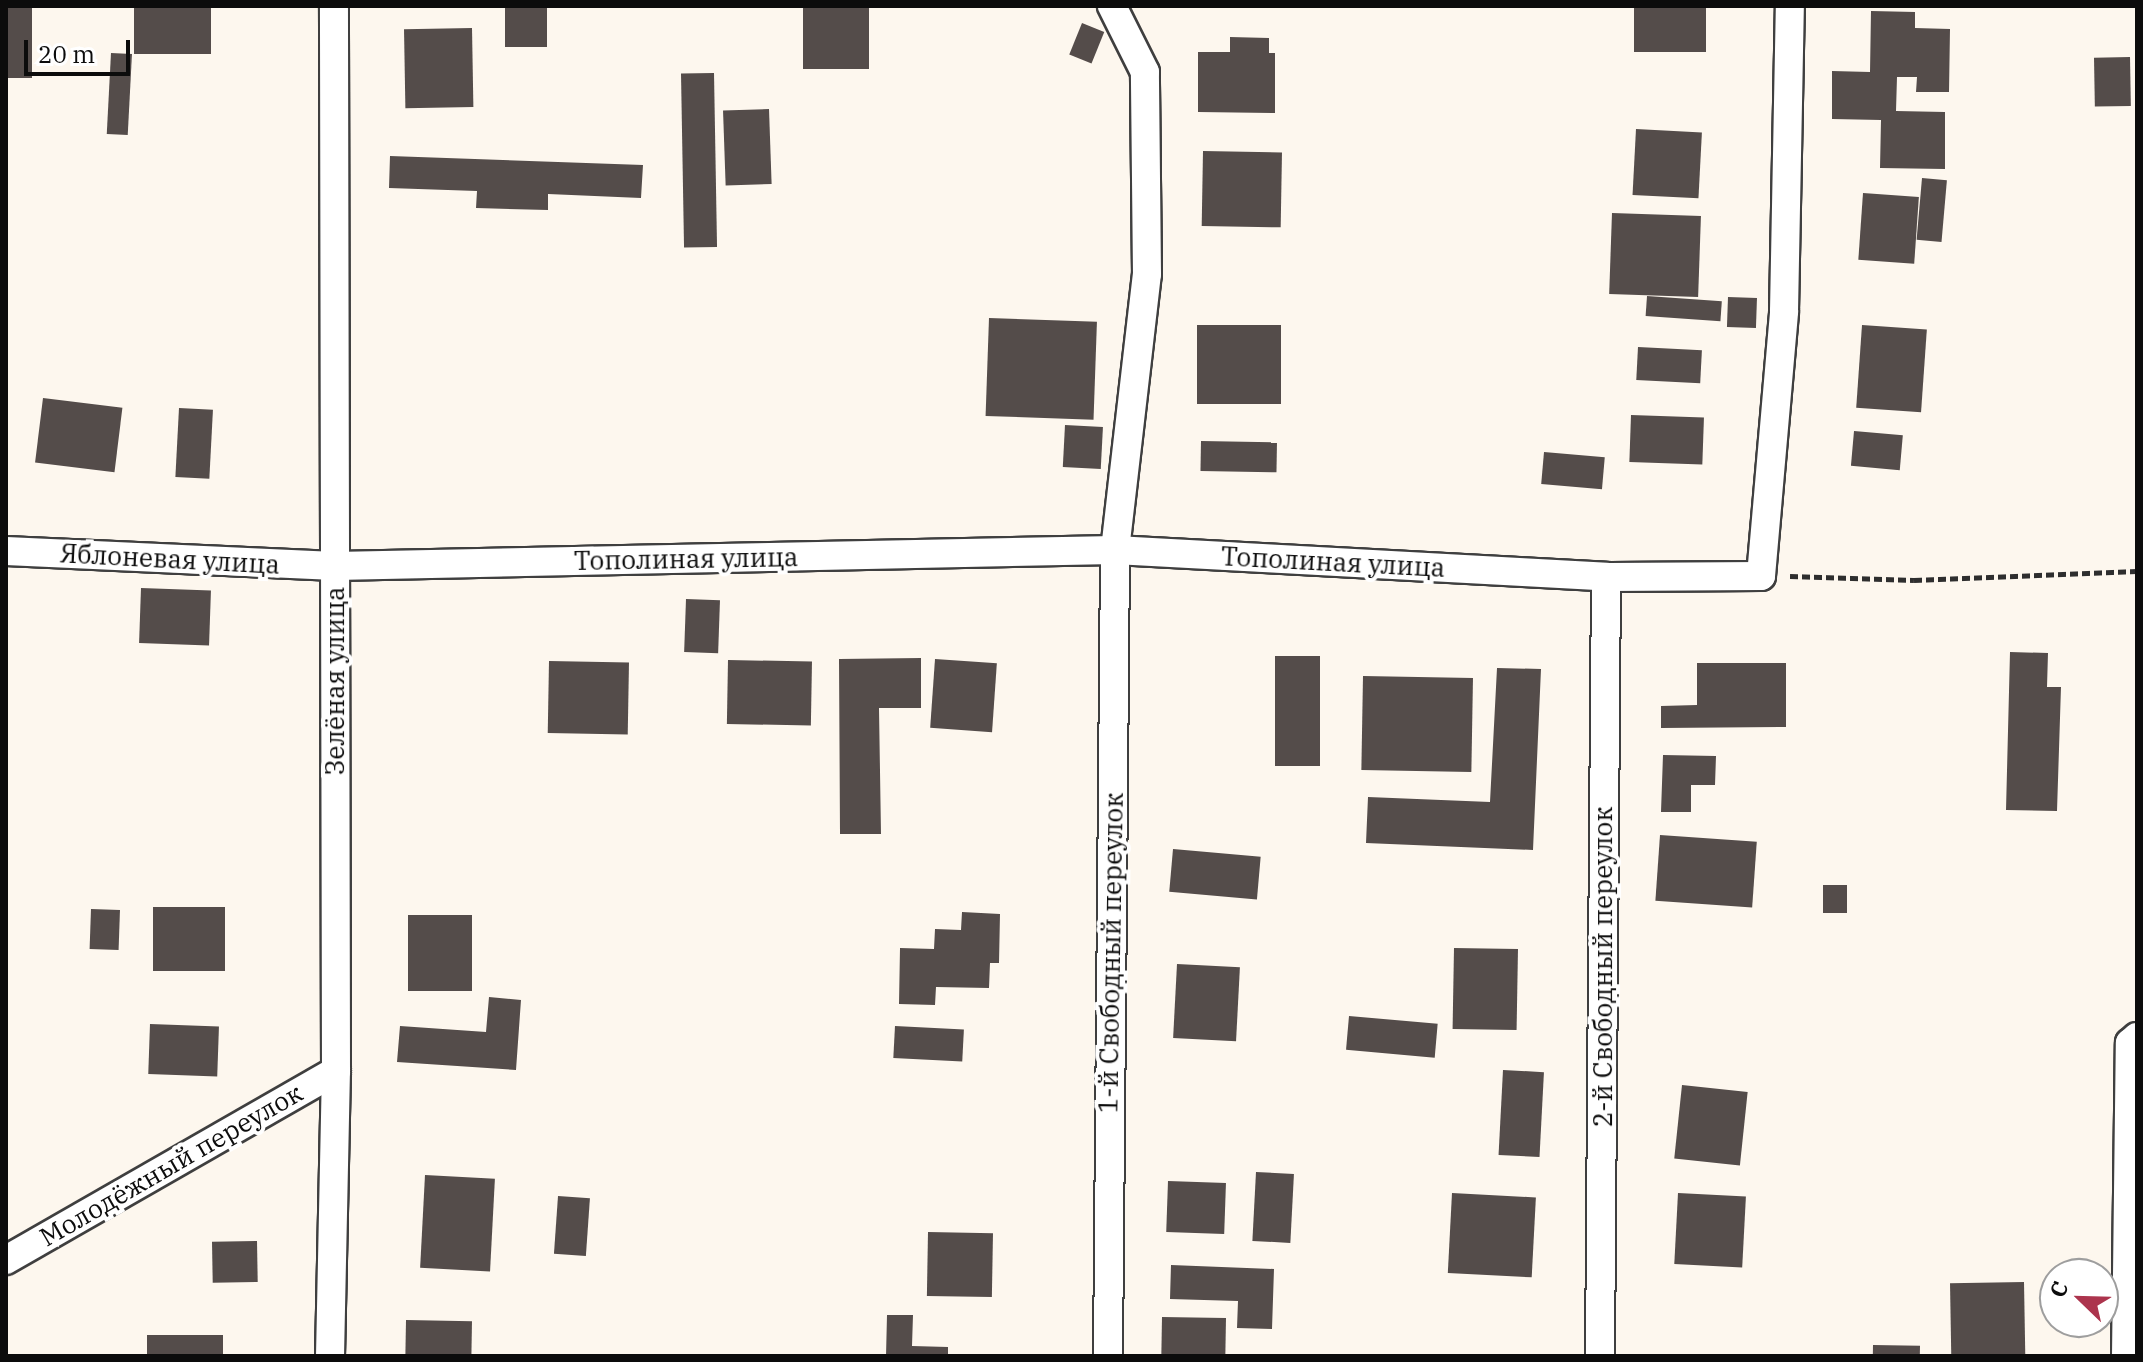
<!DOCTYPE html>
<meta charset="utf-8">
<style>
body{margin:0}
#map{position:relative;width:2143px;height:1362px;overflow:hidden;background:#fdf7ee;font-family:"IBM Plex Serif",serif}
div>[style]{position:absolute}
[style*='--x']{left:calc(var(--x)*1px);top:calc(var(--y)*1px);width:calc(var(--w)*1px);rotate:calc(var(--a)*1deg)}
.building>*{inset:0;background:#544c4a;transform-origin:0 0}
.path>*{height:5px;margin-top:-2.5px;transform-origin:0;background:repeating-linear-gradient(90deg,#2e2e2e 0 8px,transparent 0 12px)}
.roads{filter:drop-shadow(2px 0 #3f3f3f) drop-shadow(-2px 0 #3f3f3f) drop-shadow(0 2px #3f3f3f) drop-shadow(0 -2px #3f3f3f)}
.street>*{height:28px;margin:-14px;padding:0 14px;transform-origin:14px;border-radius:14px;background:#fff}
span{translate:-50% -50%;white-space:nowrap;text-align:center;line-height:1.15;-webkit-text-stroke:8px #fff;paint-order:stroke}
.street-label{font-size:26px;color:#0c0c0c}
.frame{position:absolute;inset:0;border:8px solid #0c0c0c;pointer-events:none}
.north{position:absolute;left:2039px;top:1258px;width:80px;height:80px;box-sizing:border-box;background:#fff;border:2px solid #9e9e9e;border-radius:50%;rotate:293deg;font-size:22px;font-weight:700;line-height:32px;text-align:center;color:#0c0c0c}
.north::after{content:'';display:block;margin:auto;width:28px;height:36px;background:#ac344d;clip-path:polygon(50% 0,100% 100%,50% 72%,0 100%)}
.scale{position:absolute;left:24px;top:40px;width:106px;height:36px;box-sizing:border-box;border:4px solid #0c0c0c;border-top:0;padding-left:10px;font-size:24px;line-height:28px;white-space:nowrap;color:#0c0c0c;-webkit-text-stroke:6px #fff;paint-order:stroke}
</style>
<div id="map">
<div class="building">
<i style="left:6px;top:6px;width:26px;height:72px"></i>
<i style="left:134px;top:6px;width:77px;height:48px"></i>
<i style="left:505px;top:6px;width:42px;height:41px"></i>
<i style="left:803px;top:6px;width:66px;height:63px"></i>
<i style="left:1634px;top:6px;width:72px;height:46px"></i>
<i style="clip-path:polygon(1871px 11px,1915px 12px,1915px 28px,1950px 29px,1949px 92px,1916px 92px,1917px 77px,1897px 77px,1896px 111px,1945px 112px,1945px 169px,1880px 168px,1881px 120px,1832px 119px,1832px 71px,1870px 72px)"></i>
<i style="left:1082px;top:23px;width:24px;height:34px;rotate:22deg"></i>
<i style="left:472px;top:28px;width:79px;height:68px;rotate:89deg"></i>
<i style="clip-path:polygon(1230px 37px,1269px 38px,1269px 53px,1275px 53px,1275px 113px,1198px 112px,1198px 52px,1230px 52px)"></i>
<i style="left:111px;top:53px;width:21px;height:81px;rotate:3deg"></i>
<i style="left:2130px;top:57px;width:49px;height:36px;rotate:89deg"></i>
<i style="left:714px;top:73px;width:174px;height:33px;rotate:89deg"></i>
<i style="left:769px;top:109px;width:75px;height:46px;rotate:88deg"></i>
<i style="left:1636px;top:129px;width:66px;height:66px;rotate:3deg"></i>
<i style="left:1203px;top:151px;width:79px;height:75px;rotate:1deg"></i>
<i style="clip-path:polygon(390px 156px,643px 165px,641px 198px,548px 194px,548px 210px,476px 208px,477px 191px,389px 188px)"></i>
<i style="left:1922px;top:178px;width:25px;height:62px;rotate:5deg"></i>
<i style="left:1863px;top:193px;width:56px;height:67px;rotate:4deg"></i>
<i style="left:1612px;top:213px;width:89px;height:81px;rotate:2deg"></i>
<i style="left:1647px;top:296px;width:75px;height:20px;rotate:4deg"></i>
<i style="left:1728px;top:297px;width:29px;height:30px;rotate:2deg"></i>
<i style="left:989px;top:318px;width:108px;height:98px;rotate:2deg"></i>
<i style="left:1197px;top:325px;width:84px;height:79px"></i>
<i style="left:1862px;top:325px;width:65px;height:83px;rotate:4deg"></i>
<i style="left:1638px;top:347px;width:64px;height:33px;rotate:3deg"></i>
<i style="left:43px;top:398px;width:80px;height:65px;rotate:7deg"></i>
<i style="left:179px;top:408px;width:34px;height:69px;rotate:3deg"></i>
<i style="left:1631px;top:415px;width:73px;height:47px;rotate:2deg"></i>
<i style="left:1065px;top:425px;width:38px;height:42px;rotate:3deg"></i>
<i style="left:1854px;top:431px;width:49px;height:35px;rotate:5deg"></i>
<i style="left:1201px;top:441px;width:76px;height:30px;rotate:1deg"></i>
<i style="left:1544px;top:452px;width:61px;height:32px;rotate:5deg"></i>
<i style="left:141px;top:588px;width:70px;height:55px;rotate:2deg"></i>
<i style="left:686px;top:599px;width:34px;height:53px;rotate:2deg"></i>
<i style="clip-path:polygon(2010px 652px,2048px 653px,2047px 687px,2061px 687px,2057px 811px,2006px 810px)"></i>
<i style="left:1275px;top:656px;width:45px;height:110px"></i>
<i style="clip-path:polygon(921px 658px,921px 708px,879px 708px,881px 834px,840px 834px,839px 659px)"></i>
<i style="left:935px;top:659px;width:62px;height:69px;rotate:4deg"></i>
<i style="left:728px;top:660px;width:84px;height:64px;rotate:1deg"></i>
<i style="left:549px;top:661px;width:80px;height:72px;rotate:1deg"></i>
<i style="clip-path:polygon(1697px 663px,1786px 663px,1786px 727px,1661px 728px,1661px 706px,1697px 705px)"></i>
<i style="clip-path:polygon(1497px 668px,1541px 669px,1533px 850px,1366px 843px,1368px 797px,1490px 802px)"></i>
<i style="left:1363px;top:676px;width:110px;height:94px;rotate:1deg"></i>
<i style="clip-path:polygon(1663px 755px,1716px 756px,1715px 785px,1691px 785px,1691px 812px,1661px 812px)"></i>
<i style="left:1660px;top:835px;width:97px;height:66px;rotate:4deg"></i>
<i style="left:1173px;top:849px;width:88px;height:43px;rotate:5deg"></i>
<i style="left:1823px;top:885px;width:24px;height:28px"></i>
<i style="left:153px;top:907px;width:72px;height:64px"></i>
<i style="left:91px;top:909px;width:29px;height:40px;rotate:2deg"></i>
<i style="clip-path:polygon(962px 912px,1000px 914px,999px 963px,990px 963px,989px 988px,936px 987px,935px 1005px,899px 1004px,900px 948px,934px 949px,935px 929px,961px 930px)"></i>
<i style="left:408px;top:915px;width:64px;height:76px"></i>
<i style="left:1454px;top:948px;width:64px;height:81px;rotate:1deg"></i>
<i style="left:1177px;top:964px;width:63px;height:74px;rotate:3deg"></i>
<i style="clip-path:polygon(489px 997px,521px 1000px,516px 1070px,397px 1062px,400px 1026px,486px 1032px)"></i>
<i style="left:1349px;top:1016px;width:89px;height:34px;rotate:5deg"></i>
<i style="left:150px;top:1024px;width:69px;height:50px;rotate:2deg"></i>
<i style="left:895px;top:1026px;width:69px;height:32px;rotate:3deg"></i>
<i style="left:1503px;top:1070px;width:41px;height:85px;rotate:3deg"></i>
<i style="left:1682px;top:1085px;width:66px;height:74px;rotate:6deg"></i>
<i style="left:1256px;top:1172px;width:38px;height:69px;rotate:3deg"></i>
<i style="left:425px;top:1175px;width:70px;height:93px;rotate:3deg"></i>
<i style="left:1168px;top:1181px;width:58px;height:51px;rotate:2deg"></i>
<i style="left:1452px;top:1193px;width:84px;height:80px;rotate:3deg"></i>
<i style="left:1678px;top:1193px;width:68px;height:71px;rotate:3deg"></i>
<i style="left:558px;top:1196px;width:32px;height:58px;rotate:4deg"></i>
<i style="left:928px;top:1232px;width:65px;height:64px;rotate:1deg"></i>
<i style="left:257px;top:1241px;width:41px;height:45px;rotate:89deg"></i>
<i style="clip-path:polygon(1171px 1265px,1274px 1269px,1272px 1329px,1237px 1328px,1238px 1301px,1170px 1299px)"></i>
<i style="left:2024px;top:1282px;width:74px;height:74px;rotate:89deg"></i>
<i style="clip-path:polygon(887px 1315px,913px 1315px,912px 1346px,948px 1347px,948px 1356px,886px 1356px)"></i>
<i style="left:1162px;top:1317px;width:64px;height:39px;rotate:1deg"></i>
<i style="left:406px;top:1320px;width:66px;height:35px;rotate:1deg"></i>
<i style="left:147px;top:1335px;width:76px;height:21px"></i>
<i style="left:1873px;top:1345px;width:47px;height:11px;rotate:1deg"></i>
</div>
<div class="path">
<i style="--x:1790;--y:576;--w:124;--a:1.8"></i>
<i style="--x:1914;--y:580;--w:223;--a:-2.3"></i>
</div>
<div class="roads">
<div class="street">
<i style="--x:6;--y:551;--w:329;--a:2.6"></i>
<i style="--x:335;--y:566;--w:780;--a:-1.18"></i>
<i style="--x:1115;--y:550;--w:492;--a:3.1"></i>
<i style="--x:1606;--y:577;--w:155;--a:-0.4"></i>
<i style="--x:1761;--y:576;--w:266;--a:-85"></i>
<i style="--x:1784;--y:311;--w:305;--a:-88.9"></i>
<i style="--x:6;--y:1260;--w:380;--a:-29.8"></i>
<i style="--x:330;--y:1356;--w:285;--a:-88.8"></i>
<i style="--x:336;--y:1071;--w:1065;--a:-90.11"></i>
<i style="--x:1108;--y:1356;--w:806;--a:-89.5"></i>
<i style="--x:1115;--y:550;--w:278;--a:-83.4"></i>
<i style="--x:1147;--y:274;--w:202;--a:-90.6"></i>
<i style="--x:1145;--y:72;--w:74;--a:-116.6"></i>
<i style="--x:1600;--y:1356;--w:779;--a:-89.56"></i>
<i style="--x:2126;--y:1356;--w:313;--a:-89.3"></i>
<i style="--x:2130;--y:1043;--w:9;--a:-41"></i>
</div>
</div>
<div class="street-label">
<span style="left:170px;top:559px;rotate:3deg">Яблоневая улица</span>
<span style="left:686px;top:559px;rotate:-1deg">Тополиная улица</span>
<span style="left:1333px;top:562px;rotate:3deg">Тополиная улица</span>
<span style="left:335px;top:681px;rotate:-90deg">Зелёная улица</span>
<span style="left:1111px;top:953px;rotate:-89deg">1-й Свободный переулок</span>
<span style="left:1603px;top:967px;rotate:-90deg">2-й Свободный переулок</span>
<span style="left:171px;top:1165px;rotate:-30deg">Молодёжный переулок</span>
</div>
<div class="frame"></div>
<div class="north">С</div>
<div class="scale">20 m</div>
</div>
